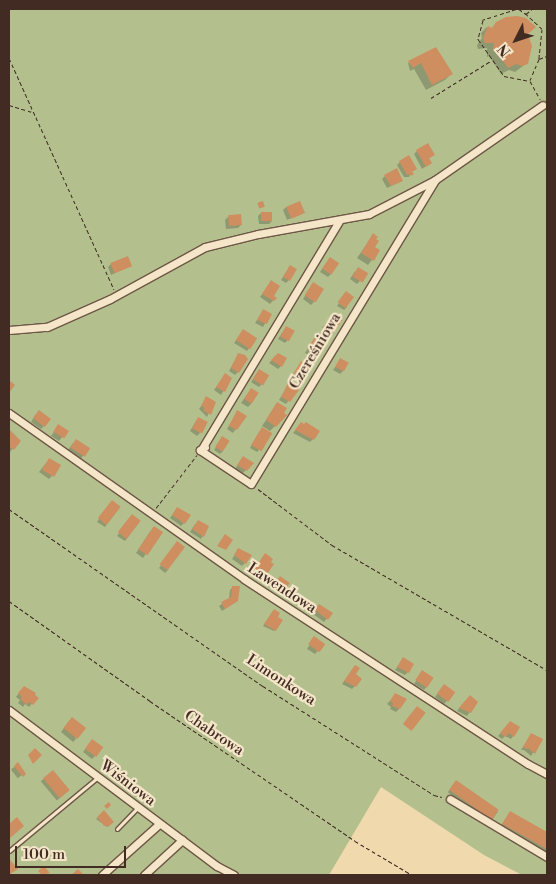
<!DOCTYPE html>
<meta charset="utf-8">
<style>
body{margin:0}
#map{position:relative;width:556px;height:884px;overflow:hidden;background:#f0d9ac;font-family:"Libre Bodoni",serif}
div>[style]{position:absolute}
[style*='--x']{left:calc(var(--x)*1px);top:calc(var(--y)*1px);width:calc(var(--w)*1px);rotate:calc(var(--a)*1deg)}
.green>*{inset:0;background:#b3c08e}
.shadow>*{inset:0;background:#0003;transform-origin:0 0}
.building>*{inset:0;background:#cf8e60;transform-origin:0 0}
.path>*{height:1px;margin-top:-0.5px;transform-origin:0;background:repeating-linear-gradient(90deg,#422b23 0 4px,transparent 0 6.5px)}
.roads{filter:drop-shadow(1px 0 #6e5645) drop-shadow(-1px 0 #6e5645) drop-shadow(0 1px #6e5645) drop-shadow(0 -1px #6e5645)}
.service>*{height:3px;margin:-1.5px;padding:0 1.5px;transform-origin:1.5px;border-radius:1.5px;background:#f5e6c9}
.minor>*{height:7px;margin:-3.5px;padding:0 3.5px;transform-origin:3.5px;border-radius:3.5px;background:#f5e6c9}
span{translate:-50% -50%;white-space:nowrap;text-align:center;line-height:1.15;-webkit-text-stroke:4.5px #f5e6c9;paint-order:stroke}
.street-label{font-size:15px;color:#422b23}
.frame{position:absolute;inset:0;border:10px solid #422b23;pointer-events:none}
.north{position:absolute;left:491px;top:15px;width:50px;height:50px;-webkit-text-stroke:4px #f5e6c9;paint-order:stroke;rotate:229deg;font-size:14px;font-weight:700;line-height:20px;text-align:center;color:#422b23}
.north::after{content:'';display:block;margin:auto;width:18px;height:22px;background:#422b23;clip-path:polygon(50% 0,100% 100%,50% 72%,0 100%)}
.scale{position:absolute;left:15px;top:846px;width:111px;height:22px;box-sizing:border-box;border:2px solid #422b23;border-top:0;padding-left:6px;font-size:15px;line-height:18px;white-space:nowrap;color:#422b23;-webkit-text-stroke:4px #f5e6c9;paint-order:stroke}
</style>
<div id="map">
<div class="green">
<i style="clip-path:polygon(9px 9px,547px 9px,547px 875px,522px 875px,484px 855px,381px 787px,329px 875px,9px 875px)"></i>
</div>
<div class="shadow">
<i style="clip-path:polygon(497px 23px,527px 34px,527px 63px,515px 72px,509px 70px,501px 74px,489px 56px,487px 57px,487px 48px,478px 49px,477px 45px,482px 38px,481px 33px,487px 27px,491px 29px)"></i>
<i style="clip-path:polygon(436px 48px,452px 73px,445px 80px,426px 90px,414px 69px,410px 71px,408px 63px)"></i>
<i style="clip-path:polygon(417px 151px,434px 155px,428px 159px,431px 163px,422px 169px,414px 154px)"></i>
<i style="clip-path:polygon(400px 162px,411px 172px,409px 177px,404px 177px,397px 165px)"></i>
<i style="clip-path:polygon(385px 176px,402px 181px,387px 188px,382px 179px)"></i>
<i style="clip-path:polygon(286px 207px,303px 213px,287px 220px,283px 210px)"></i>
<i style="clip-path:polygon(261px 213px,272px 221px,269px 224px,259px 224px,258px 216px)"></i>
<i style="clip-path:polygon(228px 217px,241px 225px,238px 228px,226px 229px,225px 220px)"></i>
<i style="clip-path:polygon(373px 235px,374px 248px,379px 251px,368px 265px,357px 258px)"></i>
<i style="clip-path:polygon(330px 258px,331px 274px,328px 277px,320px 272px)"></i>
<i style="clip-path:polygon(111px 264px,130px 266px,111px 275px,108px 267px)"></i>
<i style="clip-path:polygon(290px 266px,289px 280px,286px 283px,281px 280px)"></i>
<i style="clip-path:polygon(355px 271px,360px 281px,357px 284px,350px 279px)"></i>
<i style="clip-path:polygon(271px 282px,272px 296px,275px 298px,270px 304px,260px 297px)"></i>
<i style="clip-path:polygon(311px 287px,314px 302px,311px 305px,303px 299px)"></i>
<i style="clip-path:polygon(346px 293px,347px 307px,344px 310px,337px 306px)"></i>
<i style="clip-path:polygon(263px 311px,270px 315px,263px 327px,255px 323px)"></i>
<i style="left:333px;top:315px;width:9px;height:17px;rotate:41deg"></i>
<i style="clip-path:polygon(284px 330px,288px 340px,285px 343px,278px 339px)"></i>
<i style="clip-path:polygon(243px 331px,256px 339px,247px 351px,234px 343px)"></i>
<i style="clip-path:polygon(312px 342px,324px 344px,314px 358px,305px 353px)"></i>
<i style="clip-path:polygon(278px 354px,281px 366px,278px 369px,269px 363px)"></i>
<i style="clip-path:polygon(238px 355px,238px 372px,235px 375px,229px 371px)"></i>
<i style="clip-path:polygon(301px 363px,303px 377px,300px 380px,292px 376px)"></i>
<i style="clip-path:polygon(338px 363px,343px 371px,340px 374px,333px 370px)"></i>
<i style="clip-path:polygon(259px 370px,262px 384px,259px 387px,251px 382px)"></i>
<i style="clip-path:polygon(225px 375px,231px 378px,221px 395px,214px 390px)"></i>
<i style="clip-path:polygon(288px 385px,297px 390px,286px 404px,279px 400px)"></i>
<i style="clip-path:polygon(251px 389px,251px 404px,248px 407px,241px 403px)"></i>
<i style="clip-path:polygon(207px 398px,214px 402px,207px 417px,199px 409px)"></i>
<i style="clip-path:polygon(277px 403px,275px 426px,270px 431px,262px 426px)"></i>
<i style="clip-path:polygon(237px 412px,245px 416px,233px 433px,227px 429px)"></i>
<i style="clip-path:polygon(36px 414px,44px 426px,41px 429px,31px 422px)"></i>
<i style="clip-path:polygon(196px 421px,200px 433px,197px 436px,190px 431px)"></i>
<i style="clip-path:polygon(301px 423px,313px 439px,310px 442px,293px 433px)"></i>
<i style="clip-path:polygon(56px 429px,67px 431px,59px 441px,51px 436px)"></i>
<i style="clip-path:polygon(9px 431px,19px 441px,10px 452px,9px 451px)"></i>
<i style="clip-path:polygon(259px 432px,260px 449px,257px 452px,250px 448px)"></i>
<i style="clip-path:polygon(222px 438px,223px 451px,220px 454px,214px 450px)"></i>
<i style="clip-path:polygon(73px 443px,88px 448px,81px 459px,68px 450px)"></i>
<i style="clip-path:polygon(243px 457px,252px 464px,243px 473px,235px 469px)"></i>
<i style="clip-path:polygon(46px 463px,52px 476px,49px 479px,39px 472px)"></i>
<i style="clip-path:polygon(109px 505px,120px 507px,105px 527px,97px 522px)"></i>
<i style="clip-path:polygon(175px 511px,184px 523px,181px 526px,170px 518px)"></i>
<i style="clip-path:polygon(129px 519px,140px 521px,125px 541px,117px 536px)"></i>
<i style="clip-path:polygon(195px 524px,203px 536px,201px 539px,190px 532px)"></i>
<i style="clip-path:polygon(151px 530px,161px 532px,143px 558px,136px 553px)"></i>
<i style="clip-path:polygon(177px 542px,168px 570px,165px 573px,159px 568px)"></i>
<i style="clip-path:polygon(236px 553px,245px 563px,242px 566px,232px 559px)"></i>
<i style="clip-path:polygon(262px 558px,267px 572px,264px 575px,258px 571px,254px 575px,252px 574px)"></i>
<i style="clip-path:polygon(277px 581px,288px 583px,281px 593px,273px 588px)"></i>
<i style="clip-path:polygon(233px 587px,237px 601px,222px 611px,219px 606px,229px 599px,230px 590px)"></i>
<i style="clip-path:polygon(316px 609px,331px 613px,324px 622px,313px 614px)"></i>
<i style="clip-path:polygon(273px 611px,275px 630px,274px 631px,263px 626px)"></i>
<i style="clip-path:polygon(312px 641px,323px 645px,315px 654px,307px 649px)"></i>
<i style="clip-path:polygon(403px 659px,408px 672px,405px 675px,395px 670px)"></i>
<i style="clip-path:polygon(355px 666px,355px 686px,352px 689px,342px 684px)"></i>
<i style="clip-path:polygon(420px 675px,433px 678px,424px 690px,414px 684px)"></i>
<i style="clip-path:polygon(29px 689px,37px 698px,29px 707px,25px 704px,23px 707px,18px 703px,20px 700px,16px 697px,21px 690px)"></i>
<i style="clip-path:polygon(441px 689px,447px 701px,444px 704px,435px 697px)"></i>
<i style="clip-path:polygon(395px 695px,399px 709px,396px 712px,390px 709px,391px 707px,387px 704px)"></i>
<i style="clip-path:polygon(465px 701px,477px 702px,467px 716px,457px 711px)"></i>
<i style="clip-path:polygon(69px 721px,76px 739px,73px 742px,61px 732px)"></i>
<i style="clip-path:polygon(507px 726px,519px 728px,511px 739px,505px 736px,502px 739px,498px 736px)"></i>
<i style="clip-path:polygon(531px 734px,541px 740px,531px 756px,524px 750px,521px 750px)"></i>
<i style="clip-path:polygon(92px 740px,95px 756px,92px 759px,83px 752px)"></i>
<i style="left:18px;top:764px;width:11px;height:9px;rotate:52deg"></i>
<i style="left:53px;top:771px;width:25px;height:16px;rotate:50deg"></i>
<i style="left:456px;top:781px;width:52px;height:14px;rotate:36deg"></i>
<i style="clip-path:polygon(104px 812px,113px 822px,107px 827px,96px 819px)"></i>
<i style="clip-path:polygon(510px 812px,547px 834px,547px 852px,500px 827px)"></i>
</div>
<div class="building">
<i style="clip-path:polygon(517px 16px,526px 18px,536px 27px,528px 34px,532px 46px,528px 64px,522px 66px,516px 64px,508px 68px,496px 50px,493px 51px,494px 43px,485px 43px,483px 38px,488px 26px,492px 28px,496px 22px,506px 17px)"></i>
<i style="clip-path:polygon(436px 47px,453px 74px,432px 85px,421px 63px,413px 68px,408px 61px)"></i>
<i style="clip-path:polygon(428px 143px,435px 155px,429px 158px,432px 163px,426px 167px,416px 150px)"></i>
<i style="clip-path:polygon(409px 155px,417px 169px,412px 172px,414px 174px,411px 176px,410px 174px,407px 175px,399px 161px)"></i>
<i style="clip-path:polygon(397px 168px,403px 181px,391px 186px,384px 175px)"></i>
<i style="left:263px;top:201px;width:6px;height:6px;rotate:72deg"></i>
<i style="left:300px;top:201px;width:13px;height:15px;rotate:67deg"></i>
<i style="left:261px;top:212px;width:11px;height:9px"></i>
<i style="left:241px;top:214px;width:11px;height:13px;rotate:85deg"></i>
<i style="clip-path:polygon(373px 233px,378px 237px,376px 239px,379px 241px,375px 247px,380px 250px,374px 261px,361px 253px)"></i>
<i style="left:128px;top:256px;width:11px;height:19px;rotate:68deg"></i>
<i style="left:330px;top:257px;width:11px;height:14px;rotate:34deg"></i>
<i style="left:290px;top:265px;width:8px;height:14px;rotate:30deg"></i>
<i style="left:358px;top:267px;width:12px;height:11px;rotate:31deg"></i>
<i style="clip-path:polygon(271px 280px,280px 286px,274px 296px,277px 298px,274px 301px,262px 294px)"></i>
<i style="left:313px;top:282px;width:13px;height:16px;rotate:32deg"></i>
<i style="left:346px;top:291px;width:10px;height:14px;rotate:37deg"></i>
<i style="clip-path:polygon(263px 309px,272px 314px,267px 324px,257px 320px)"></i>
<i style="left:333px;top:314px;width:11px;height:14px;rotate:34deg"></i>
<i style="left:286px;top:326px;width:10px;height:12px;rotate:29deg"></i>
<i style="left:243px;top:329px;width:17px;height:13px;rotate:33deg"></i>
<i style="left:315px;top:337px;width:13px;height:14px;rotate:32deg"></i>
<i style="clip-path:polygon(238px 353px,245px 355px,248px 359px,239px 373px,231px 368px)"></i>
<i style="clip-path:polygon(278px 353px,287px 358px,282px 367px,271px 360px)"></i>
<i style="left:340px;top:358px;width:10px;height:10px;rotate:29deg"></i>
<i style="left:301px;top:361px;width:12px;height:14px;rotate:31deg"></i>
<i style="left:259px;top:369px;width:12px;height:12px;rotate:31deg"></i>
<i style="clip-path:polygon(225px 373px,232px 378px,225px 392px,216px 387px)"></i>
<i style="clip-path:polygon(9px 380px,15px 385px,9px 393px)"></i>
<i style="clip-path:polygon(288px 383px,299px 390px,290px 402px,281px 397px)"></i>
<i style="left:251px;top:388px;width:9px;height:13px;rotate:32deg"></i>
<i style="clip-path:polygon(206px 396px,216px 402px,211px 415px,203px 410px,205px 408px,201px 406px)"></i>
<i style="clip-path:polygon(277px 402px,287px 408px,284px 413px,287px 415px,276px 427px,266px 420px)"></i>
<i style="left:39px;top:410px;width:15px;height:10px;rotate:37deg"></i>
<i style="clip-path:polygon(237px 410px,247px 416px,237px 430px,229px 426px)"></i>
<i style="left:198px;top:417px;width:11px;height:13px;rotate:27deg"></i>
<i style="clip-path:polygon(301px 422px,304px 424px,306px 422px,320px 431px,314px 440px,295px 430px)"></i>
<i style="left:58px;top:424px;width:13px;height:9px;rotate:32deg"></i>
<i style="left:262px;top:427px;width:12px;height:21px;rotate:31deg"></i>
<i style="clip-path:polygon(9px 429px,21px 441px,14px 450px,9px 446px)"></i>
<i style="left:222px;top:436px;width:9px;height:13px;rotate:32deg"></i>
<i style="left:76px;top:439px;width:17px;height:10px;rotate:33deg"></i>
<i style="clip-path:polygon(243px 456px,254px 463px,247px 471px,237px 465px)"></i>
<i style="left:49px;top:458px;width:14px;height:14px;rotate:30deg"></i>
<i style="left:112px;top:500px;width:11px;height:23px;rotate:38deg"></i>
<i style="clip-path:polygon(177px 507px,191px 515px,185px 524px,172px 515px)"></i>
<i style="left:132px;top:514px;width:11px;height:23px;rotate:38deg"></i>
<i style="clip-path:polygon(198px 520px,209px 526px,204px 537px,192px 529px)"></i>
<i style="left:154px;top:526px;width:11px;height:28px;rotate:34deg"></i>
<i style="clip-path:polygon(225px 534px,233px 540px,226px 550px,217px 546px)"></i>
<i style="left:177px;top:541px;width:10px;height:29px;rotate:37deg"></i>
<i style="clip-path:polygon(238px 548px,252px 555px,246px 564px,234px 555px)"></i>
<i style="clip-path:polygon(265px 553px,273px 559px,271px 562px,274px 564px,268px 573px,261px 568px,258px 573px,254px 570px)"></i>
<i style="left:280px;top:576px;width:12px;height:9px;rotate:35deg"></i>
<i style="clip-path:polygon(232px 586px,240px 586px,238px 601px,225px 609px,221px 602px,231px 597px)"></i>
<i style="clip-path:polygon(319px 604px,333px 613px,328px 620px,315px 610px)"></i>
<i style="clip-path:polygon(274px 609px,280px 613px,278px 617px,283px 620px,276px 631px,264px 624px)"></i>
<i style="left:314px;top:636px;width:14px;height:10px;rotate:36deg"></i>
<i style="clip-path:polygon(403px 657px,414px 664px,409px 673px,397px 667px)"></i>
<i style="clip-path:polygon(355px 665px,360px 668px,356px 674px,362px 679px,356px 687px,344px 681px)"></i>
<i style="left:422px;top:670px;width:14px;height:12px;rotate:34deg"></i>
<i style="left:444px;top:684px;width:14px;height:12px;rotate:36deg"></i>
<i style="clip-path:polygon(24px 686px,36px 693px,35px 695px,39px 698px,33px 705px,29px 702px,27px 705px,20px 699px,22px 697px,18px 693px)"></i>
<i style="clip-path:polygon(395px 693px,407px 699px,400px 709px,392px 706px,393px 703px,390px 701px)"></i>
<i style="clip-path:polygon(470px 695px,478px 702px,471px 713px,459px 708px)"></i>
<i style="left:417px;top:706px;width:11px;height:23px;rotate:38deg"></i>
<i style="left:72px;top:717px;width:18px;height:14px;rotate:38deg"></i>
<i style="clip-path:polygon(510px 721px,520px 727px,514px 737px,509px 733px,506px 737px,500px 733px)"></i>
<i style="clip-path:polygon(531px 733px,543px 739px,535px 754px,528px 748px,527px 749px,523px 747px)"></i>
<i style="left:92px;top:739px;width:14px;height:12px;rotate:36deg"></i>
<i style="clip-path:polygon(35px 748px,42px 755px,33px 764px,28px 755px)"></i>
<i style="clip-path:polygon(18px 762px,26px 774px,23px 777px,14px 766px)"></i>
<i style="left:53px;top:770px;width:26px;height:13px;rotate:50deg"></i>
<i style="left:456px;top:780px;width:52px;height:12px;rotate:35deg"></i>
<i style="clip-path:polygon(109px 802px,111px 805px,107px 809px,104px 806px)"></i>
<i style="clip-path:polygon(104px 810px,114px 822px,108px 827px,106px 825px,104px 826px,97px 817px)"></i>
<i style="clip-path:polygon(510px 811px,547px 832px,547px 849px,502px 824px)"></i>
<i style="clip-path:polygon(17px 817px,24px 826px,9px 839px,9px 824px)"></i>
<i style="clip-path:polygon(10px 860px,18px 869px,9px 875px,9px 861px)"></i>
<i style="clip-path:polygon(44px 866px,50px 873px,42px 875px,38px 871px)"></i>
<i style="clip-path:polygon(78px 869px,84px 875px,71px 875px)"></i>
</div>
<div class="path">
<i style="--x:516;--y:9;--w:35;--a:162"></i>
<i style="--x:483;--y:20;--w:20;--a:105"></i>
<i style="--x:478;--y:39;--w:45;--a:54.9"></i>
<i style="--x:504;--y:76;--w:26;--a:11"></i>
<i style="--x:530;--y:81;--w:21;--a:61"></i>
<i style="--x:519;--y:9;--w:9;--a:36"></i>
<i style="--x:526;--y:14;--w:8;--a:-40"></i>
<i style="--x:525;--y:13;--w:23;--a:43"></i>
<i style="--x:542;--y:29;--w:30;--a:96"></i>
<i style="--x:539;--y:59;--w:23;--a:113"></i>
<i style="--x:9;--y:58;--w:254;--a:65.6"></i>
<i style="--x:539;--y:59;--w:9;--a:-21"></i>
<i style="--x:431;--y:98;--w:72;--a:-31.9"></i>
<i style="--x:9;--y:105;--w:24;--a:17"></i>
<i style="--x:258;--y:489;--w:93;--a:37.1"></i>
<i style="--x:332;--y:545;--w:249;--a:30.2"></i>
<i style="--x:156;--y:508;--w:67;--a:-52.3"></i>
<i style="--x:9;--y:509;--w:310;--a:34.9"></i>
<i style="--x:263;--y:686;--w:203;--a:32.5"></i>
<i style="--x:434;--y:795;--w:8;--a:14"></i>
<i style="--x:9;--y:601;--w:173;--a:35.3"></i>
<i style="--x:150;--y:701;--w:248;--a:34.3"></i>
<i style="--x:355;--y:841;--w:66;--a:30.8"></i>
</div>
<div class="roads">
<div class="service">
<i style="--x:117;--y:829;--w:29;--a:-46"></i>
<i style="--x:9;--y:851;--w:114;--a:-39.7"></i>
</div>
<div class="minor">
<i style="--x:9;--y:330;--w:38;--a:-5"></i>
<i style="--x:47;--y:327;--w:69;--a:-24"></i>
<i style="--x:110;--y:299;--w:108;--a:-28.7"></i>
<i style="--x:205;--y:247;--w:55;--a:-13.8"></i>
<i style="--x:258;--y:234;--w:113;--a:-10.2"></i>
<i style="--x:369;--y:214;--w:74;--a:-27.3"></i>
<i style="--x:435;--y:180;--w:131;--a:-34.8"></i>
<i style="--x:9;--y:413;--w:288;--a:35.2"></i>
<i style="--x:244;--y:579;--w:339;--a:33.1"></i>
<i style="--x:528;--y:764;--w:21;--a:28"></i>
<i style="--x:205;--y:447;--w:6;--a:149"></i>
<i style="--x:200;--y:450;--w:61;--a:33.7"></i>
<i style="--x:251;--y:484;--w:355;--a:-58.8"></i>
<i style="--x:201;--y:450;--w:267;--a:-58.9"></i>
<i style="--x:9;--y:710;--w:260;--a:36.9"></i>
<i style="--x:217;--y:866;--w:19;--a:28"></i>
<i style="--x:450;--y:799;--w:113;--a:30.9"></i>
<i style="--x:102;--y:875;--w:76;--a:-41.8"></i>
<i style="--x:144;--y:875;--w:52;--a:-42.6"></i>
</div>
</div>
<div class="street-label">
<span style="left:315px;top:351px;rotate:-59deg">Czereśniowa</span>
<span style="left:282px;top:588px;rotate:33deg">Lawendowa</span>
<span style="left:281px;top:680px;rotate:33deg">Limonkowa</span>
<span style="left:214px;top:733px;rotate:34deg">Chabrowa</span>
<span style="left:128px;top:783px;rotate:37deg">Wiśniowa</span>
</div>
<div class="frame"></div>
<div class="north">N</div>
<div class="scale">100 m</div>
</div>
